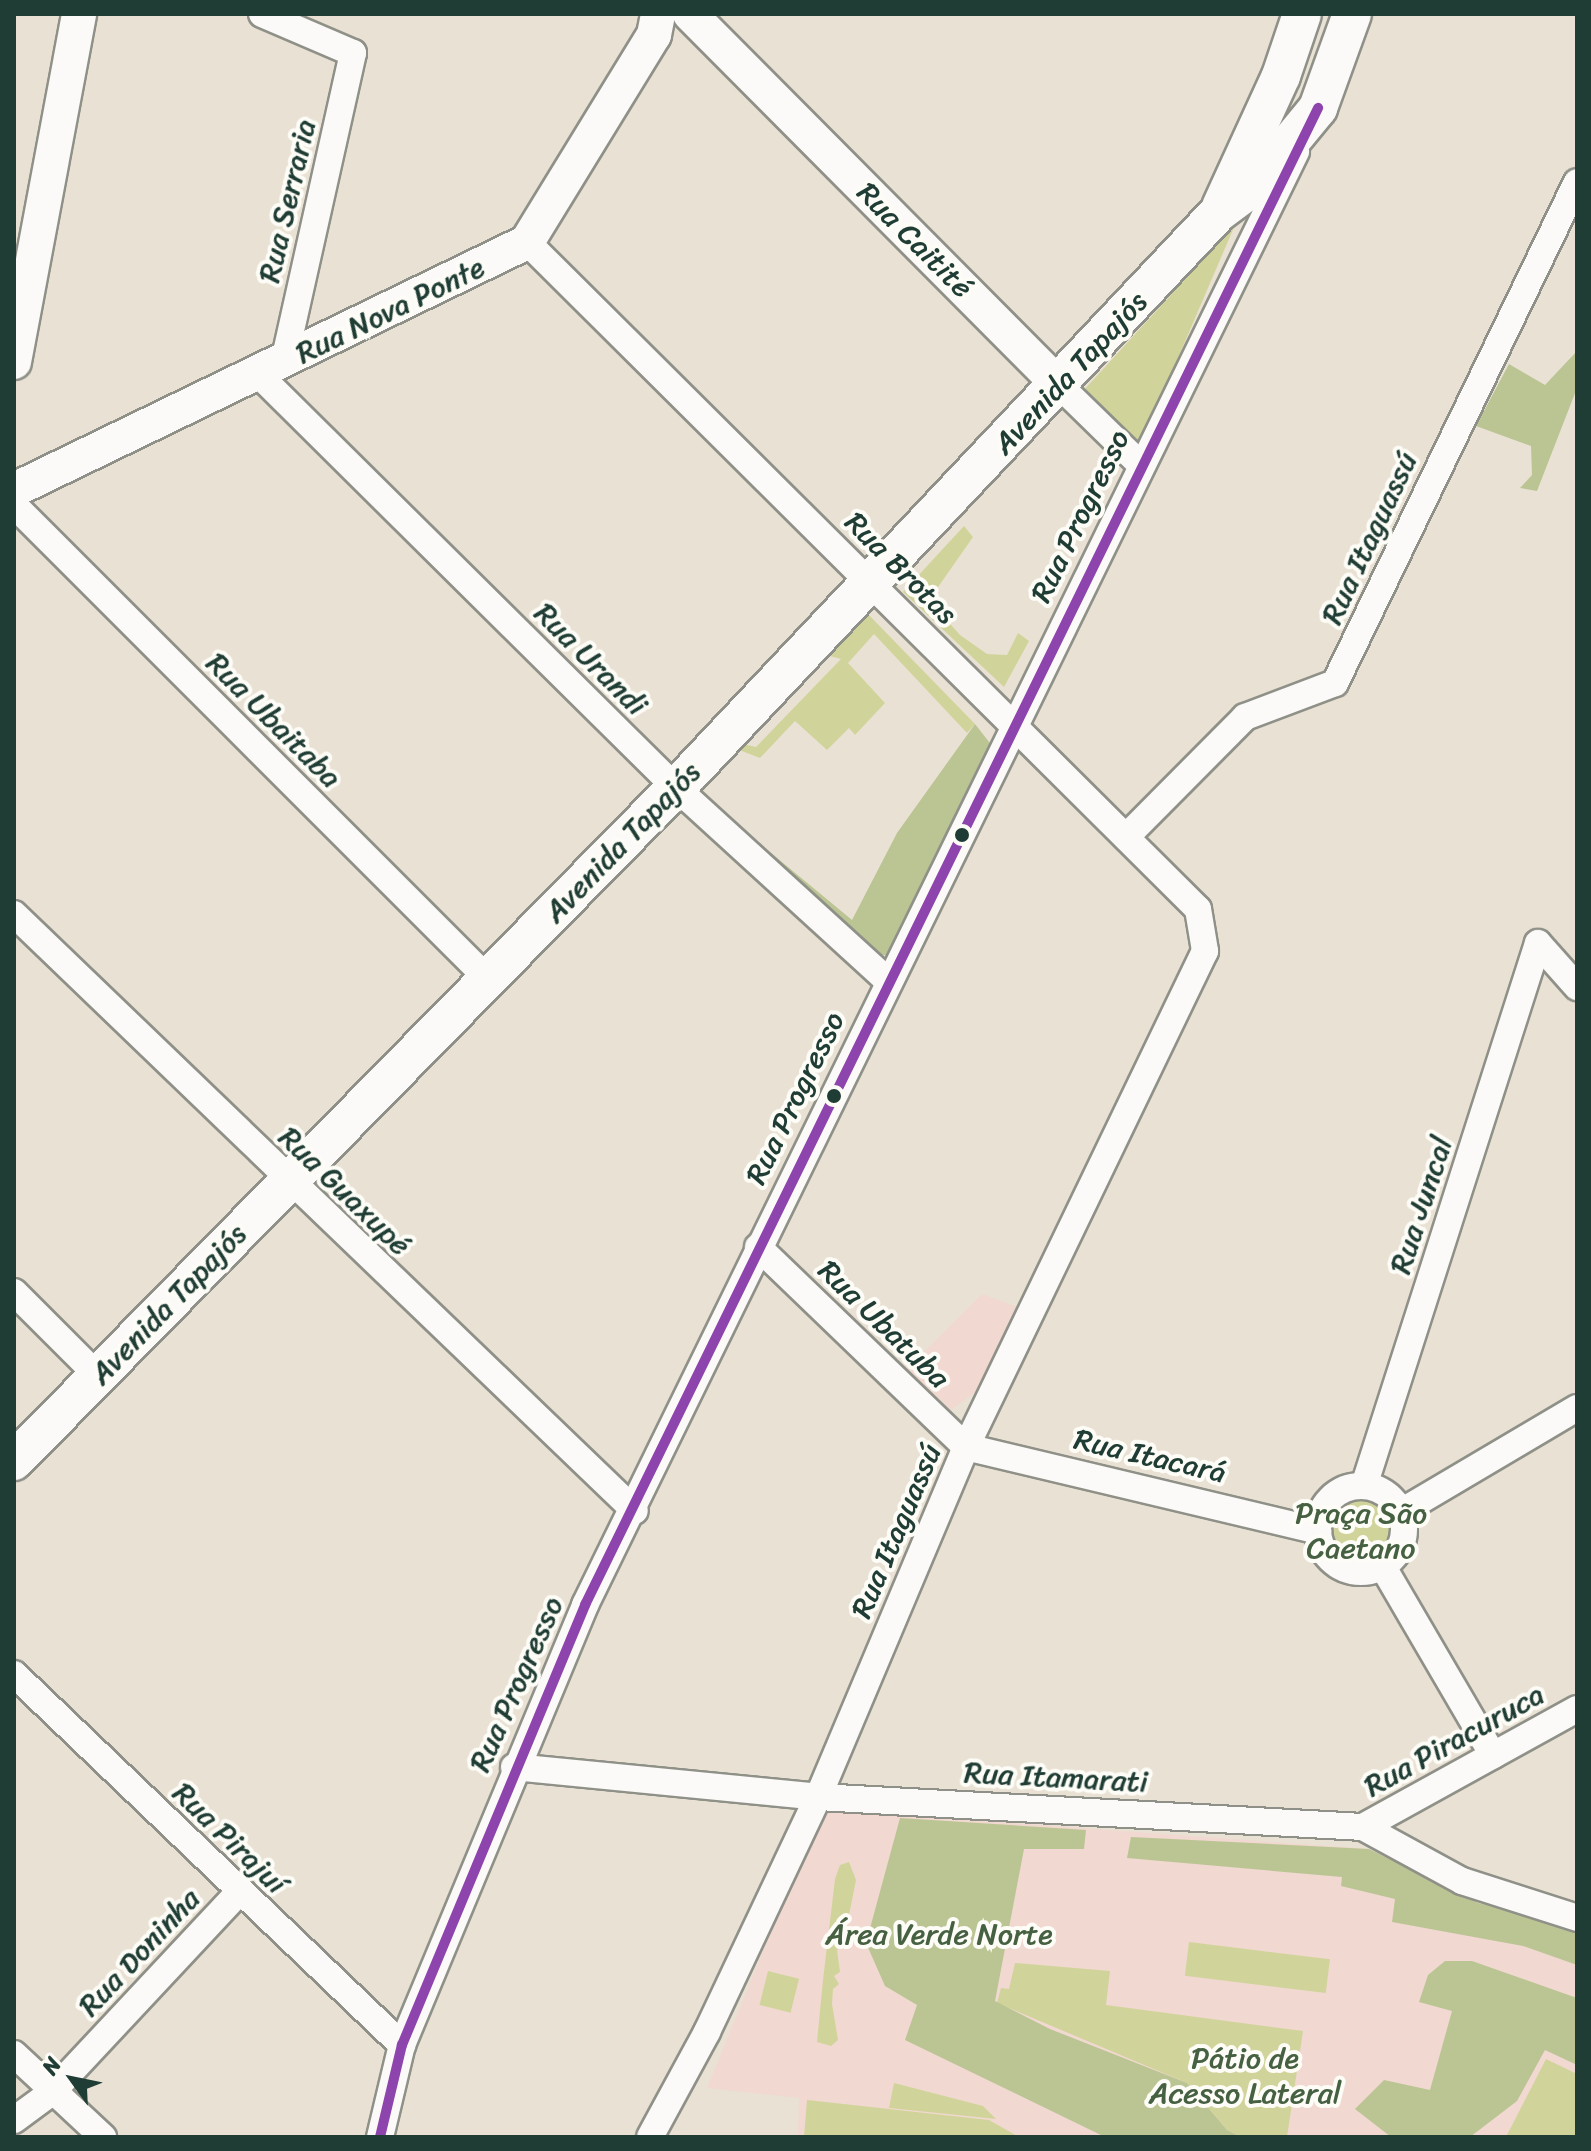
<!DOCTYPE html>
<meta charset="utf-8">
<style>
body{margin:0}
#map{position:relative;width:1591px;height:2151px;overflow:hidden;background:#e9e1d3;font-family:Sriracha,sans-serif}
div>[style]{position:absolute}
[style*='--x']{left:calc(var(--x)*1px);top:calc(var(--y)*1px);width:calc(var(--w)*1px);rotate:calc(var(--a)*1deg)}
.built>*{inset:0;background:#f1d8d0}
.green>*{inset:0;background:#d1d49a;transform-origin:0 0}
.round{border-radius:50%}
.forest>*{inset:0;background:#bbc594}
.roads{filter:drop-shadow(2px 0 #8f9188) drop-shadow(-2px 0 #8f9188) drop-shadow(0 2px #8f9188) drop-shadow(0 -2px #8f9188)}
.minor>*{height:26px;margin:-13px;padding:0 13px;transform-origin:13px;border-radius:13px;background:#fcfaf8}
.minor>.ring{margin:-13px;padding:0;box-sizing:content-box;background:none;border:26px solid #fcfaf8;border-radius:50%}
.tertiary>*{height:34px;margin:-17px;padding:0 17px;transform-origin:17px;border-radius:17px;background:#fcfaf8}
.secondary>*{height:38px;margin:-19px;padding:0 19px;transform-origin:19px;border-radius:19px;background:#fcfaf8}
.bus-1>*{height:10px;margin:-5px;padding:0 5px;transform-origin:5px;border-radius:5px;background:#8e44ad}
.dots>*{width:22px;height:22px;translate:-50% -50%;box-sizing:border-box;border:4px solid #fdfcf7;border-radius:50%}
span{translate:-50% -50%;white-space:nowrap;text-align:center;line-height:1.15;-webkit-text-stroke:8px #fdfcf7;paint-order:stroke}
.street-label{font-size:30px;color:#1f3d34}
.park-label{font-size:30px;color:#466042}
.frame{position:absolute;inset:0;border:16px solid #1f3d34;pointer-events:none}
.north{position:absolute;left:32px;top:2039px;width:80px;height:80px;-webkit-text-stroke:6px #fdfcf7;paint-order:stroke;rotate:303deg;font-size:22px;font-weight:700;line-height:32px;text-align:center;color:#1f3d34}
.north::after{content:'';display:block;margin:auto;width:28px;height:36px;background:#1f3d34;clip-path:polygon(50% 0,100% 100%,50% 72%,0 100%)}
</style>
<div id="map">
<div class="built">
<i style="clip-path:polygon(982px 1294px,1028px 1311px,985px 1385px,951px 1410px,907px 1369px)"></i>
<i style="clip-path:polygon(821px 1809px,1369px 1849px,1478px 1903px,1577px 1924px,1577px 2137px,798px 2137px,799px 2098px,707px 2088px)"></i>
</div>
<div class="green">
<i style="clip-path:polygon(1235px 225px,1141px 444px,1083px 391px)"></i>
<i style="clip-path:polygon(964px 526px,973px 537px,929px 600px,960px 635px,987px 654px,1007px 655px,1018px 633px,1029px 641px,1004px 687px,903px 592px)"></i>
<i style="clip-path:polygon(864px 610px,975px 724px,967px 733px,874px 634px,848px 663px,885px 703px,855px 735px,849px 728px,827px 750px,795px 721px,760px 758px,734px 748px,738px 743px,756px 747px,841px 659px,822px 654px)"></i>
<i class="round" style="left:1323px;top:1492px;width:76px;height:76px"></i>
<i style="clip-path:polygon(849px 1862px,856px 1880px,843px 1945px,837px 1950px,840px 1972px,834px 1976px,839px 1984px,833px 1989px,832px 2004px,838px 2040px,831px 2046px,817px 2042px,823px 1980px,835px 1879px,840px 1865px)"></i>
<i style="left:1189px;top:1942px;width:142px;height:34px;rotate:7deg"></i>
<i style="clip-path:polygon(1015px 1963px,1110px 1971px,1106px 2005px,1303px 2031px,1287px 2137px,1241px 2137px,1227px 2130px,1187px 2083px,997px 2003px,1001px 1988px,1009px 1989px)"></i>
<i style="left:768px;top:1971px;width:32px;height:35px;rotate:14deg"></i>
<i style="clip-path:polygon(1546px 2059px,1577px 2074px,1577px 2137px,1506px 2137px)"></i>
<i style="clip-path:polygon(894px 2083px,983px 2106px,996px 2119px,889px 2108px)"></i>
<i style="clip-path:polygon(807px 2100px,989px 2120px,1019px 2137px,804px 2137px)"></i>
</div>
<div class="forest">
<i style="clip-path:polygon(1577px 351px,1577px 388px,1537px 491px,1520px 488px,1532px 475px,1531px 446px,1476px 426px,1509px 364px,1545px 385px)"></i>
<i style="clip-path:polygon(975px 724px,993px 747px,890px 956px,871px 953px,761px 852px,765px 848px,852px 920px,897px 833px)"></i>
<i style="clip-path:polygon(900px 1818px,1086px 1830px,1084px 1849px,1024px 1849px,995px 2001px,1050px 2029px,1187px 2083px,1227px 2130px,1241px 2137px,1105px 2137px,905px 2040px,917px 2005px,885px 1986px,866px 1943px)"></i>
<i style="clip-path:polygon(1131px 1837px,1369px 1849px,1478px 1903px,1577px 1924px,1577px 1965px,1523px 1946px,1392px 1922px,1395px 1899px,1341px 1886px,1342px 1877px,1127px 1858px)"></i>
<i style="clip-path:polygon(1445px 1961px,1472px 1961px,1577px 1998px,1577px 2065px,1545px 2050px,1517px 2101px,1470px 2137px,1391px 2137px,1355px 2109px,1384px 2080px,1430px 2090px,1452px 2011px,1419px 2002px,1428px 1975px)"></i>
</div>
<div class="roads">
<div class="minor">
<i style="--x:262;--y:14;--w:99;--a:23.2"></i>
<i style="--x:353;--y:53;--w:317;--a:102.6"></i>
<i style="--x:527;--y:242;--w:946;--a:44.83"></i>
<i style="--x:1198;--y:909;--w:43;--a:80.5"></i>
<i style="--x:1205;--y:951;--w:551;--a:115.73"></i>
<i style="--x:966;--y:1447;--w:380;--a:112.9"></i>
<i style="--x:818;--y:1797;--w:260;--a:115.3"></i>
<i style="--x:707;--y:2032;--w:119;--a:118.5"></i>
<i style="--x:257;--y:373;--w:581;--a:44.72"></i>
<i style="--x:670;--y:782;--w:295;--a:42.4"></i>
<i style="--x:1060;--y:386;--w:113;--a:44.3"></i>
<i style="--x:14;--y:505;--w:672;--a:45"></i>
<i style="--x:1126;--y:837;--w:169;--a:-45.2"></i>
<i style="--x:1245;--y:717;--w:96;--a:-20.7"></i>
<i style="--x:1335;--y:683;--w:556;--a:-64.22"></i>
<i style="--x:14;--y:914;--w:861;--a:43.87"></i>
<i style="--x:1538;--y:943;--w:59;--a:48.4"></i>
<i style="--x:758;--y:1247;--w:289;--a:43.9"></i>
<i style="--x:966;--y:1447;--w:362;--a:13.4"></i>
<i style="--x:14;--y:1292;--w:119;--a:45"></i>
<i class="ring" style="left:1318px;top:1486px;width:60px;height:60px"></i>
<i style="--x:1364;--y:1486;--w:570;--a:-72.23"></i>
<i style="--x:1401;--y:1512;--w:204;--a:-30.6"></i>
<i style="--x:1383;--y:1567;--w:218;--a:59.7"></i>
<i style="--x:14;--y:1674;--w:537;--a:43.72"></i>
<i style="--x:514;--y:1767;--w:305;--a:5.6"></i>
<i style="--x:818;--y:1797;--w:546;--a:3.15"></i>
<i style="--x:1363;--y:1827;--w:113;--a:28.6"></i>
<i style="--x:1462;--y:1881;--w:121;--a:17.8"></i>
<i style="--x:1363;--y:1827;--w:244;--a:-28.9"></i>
<i style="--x:14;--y:2054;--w:122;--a:43"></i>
<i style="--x:14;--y:2120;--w:47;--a:-36.4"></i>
<i style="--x:52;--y:2092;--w:274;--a:-46.9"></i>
<i style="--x:380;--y:2137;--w:95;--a:-76.6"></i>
<i style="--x:402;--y:2045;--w:477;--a:-67.4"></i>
<i style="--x:585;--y:1605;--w:1618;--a:-63.93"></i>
</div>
<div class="tertiary">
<i style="--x:690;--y:14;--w:525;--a:45.15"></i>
<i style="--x:14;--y:362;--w:354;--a:-79.4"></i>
<i style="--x:14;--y:490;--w:570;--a:-25.8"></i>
<i style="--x:527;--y:242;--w:243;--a:-58.5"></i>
<i style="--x:654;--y:35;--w:21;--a:-79"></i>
</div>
<div class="secondary">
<i style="--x:1221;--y:207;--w:144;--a:-65.4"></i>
<i style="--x:1281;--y:76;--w:65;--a:-71.3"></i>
<i style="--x:14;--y:1461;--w:967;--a:-45.5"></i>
<i style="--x:692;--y:771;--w:768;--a:-46.69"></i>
<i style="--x:1219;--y:212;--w:44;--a:-36.6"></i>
<i style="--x:1254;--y:186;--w:101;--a:-50.6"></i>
<i style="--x:1318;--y:108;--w:100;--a:-70.1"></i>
</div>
</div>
<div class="bus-1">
<i style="--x:380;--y:2137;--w:95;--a:-76.6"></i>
<i style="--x:402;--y:2045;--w:477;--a:-67.4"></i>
<i style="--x:585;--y:1605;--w:1667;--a:-63.91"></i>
</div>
<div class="dots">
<i style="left:962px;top:835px;background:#1f3d34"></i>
<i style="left:834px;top:1096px;background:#1f3d34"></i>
</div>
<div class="street-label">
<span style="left:287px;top:201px;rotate:-77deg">Rua Serraria</span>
<span style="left:915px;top:240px;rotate:45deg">Rua Caitité</span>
<span style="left:390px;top:310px;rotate:-26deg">Rua Nova Ponte</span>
<span style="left:1070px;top:373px;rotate:-47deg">Avenida Tapajós</span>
<span style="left:1080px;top:516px;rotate:-64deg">Rua Progresso</span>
<span style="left:1369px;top:538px;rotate:-65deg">Rua Itaguassú</span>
<span style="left:901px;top:568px;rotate:45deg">Rua Brotas</span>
<span style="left:591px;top:659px;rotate:45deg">Rua Urandi</span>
<span style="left:274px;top:720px;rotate:45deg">Rua Ubaitaba</span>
<span style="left:622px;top:842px;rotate:-46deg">Avenida Tapajós</span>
<span style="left:795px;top:1098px;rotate:-64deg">Rua Progresso</span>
<span style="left:345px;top:1191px;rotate:44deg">Rua Guaxupé</span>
<span style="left:1421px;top:1205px;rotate:-72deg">Rua Juncal</span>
<span style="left:168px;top:1304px;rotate:-46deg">Avenida Tapajós</span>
<span style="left:884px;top:1324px;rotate:44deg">Rua Ubatuba</span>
<span style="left:1150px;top:1456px;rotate:13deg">Rua Itacará</span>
<span style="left:896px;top:1531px;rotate:-67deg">Rua Itaguassú</span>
<span style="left:516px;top:1684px;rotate:-66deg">Rua Progresso</span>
<span style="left:1454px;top:1740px;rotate:-29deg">Rua Piracuruca</span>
<span style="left:1056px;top:1777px;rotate:3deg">Rua Itamarati</span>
<span style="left:230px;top:1838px;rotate:44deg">Rua Pirajuí</span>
<span style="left:139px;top:1952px;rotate:-47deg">Rua Doninha</span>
</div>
<div class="park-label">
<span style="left:1361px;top:1530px">Praça São<br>Caetano</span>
<span style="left:939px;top:1934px">Área Verde Norte</span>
<span style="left:1245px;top:2075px">Pátio de<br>Acesso Lateral</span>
</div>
<div class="frame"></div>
<div class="north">N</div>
</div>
